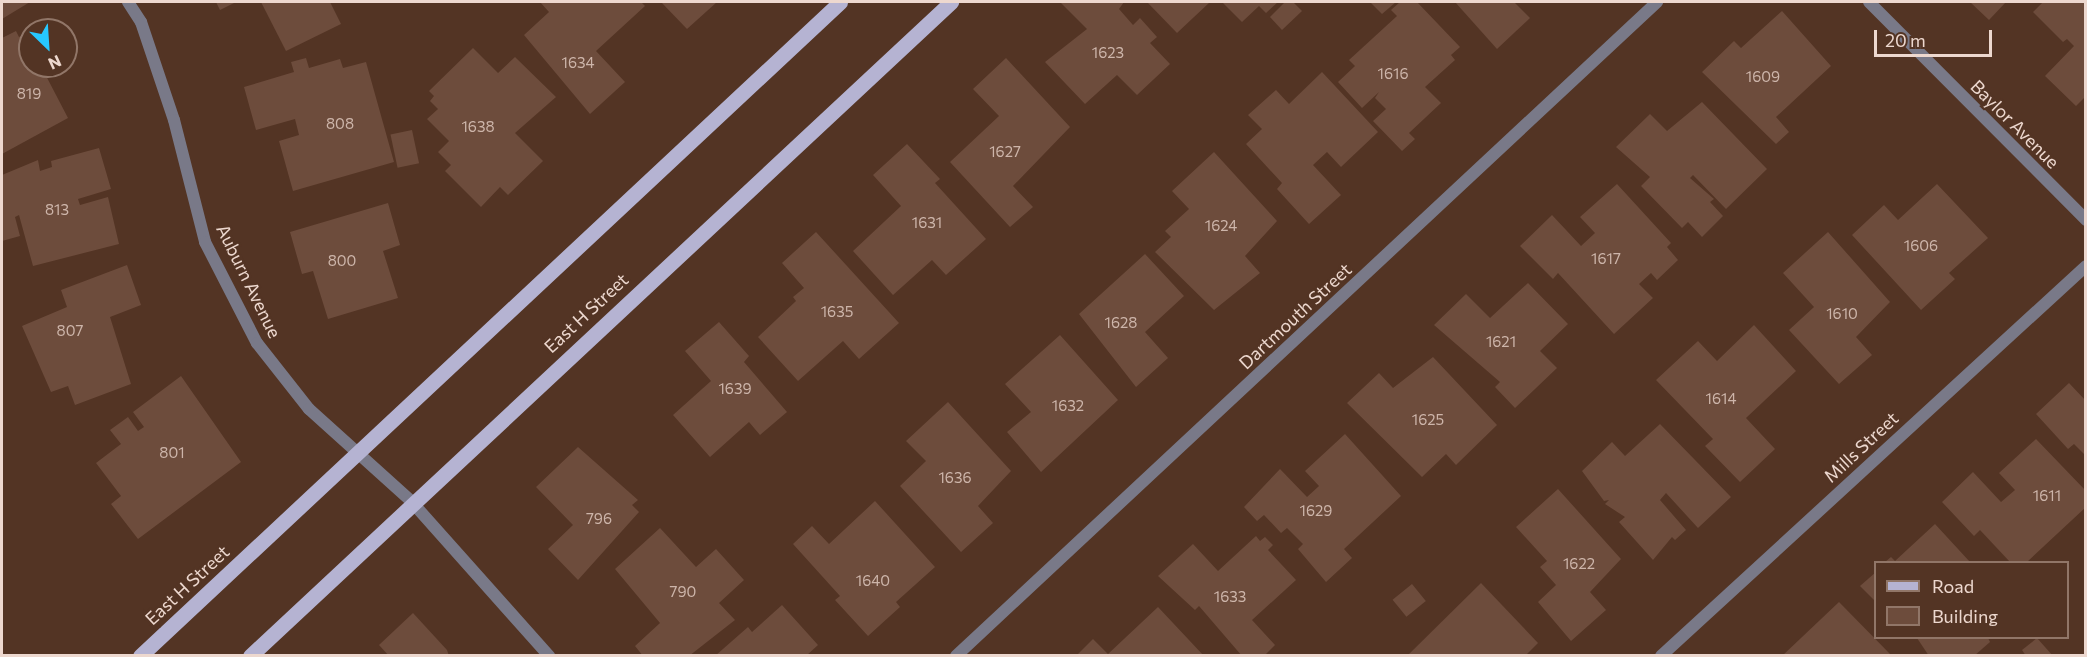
<!DOCTYPE html>
<style>
body{margin:0}
#map{position:relative;width:2087px;height:657px;overflow:hidden;background:#533424;font-family:Commissioner,sans-serif}
div>[style]{position:absolute}
[style*='--x']{left:calc(var(--x)*1px);top:calc(var(--y)*1px);width:calc(var(--w)*1px);rotate:calc(var(--a)*1deg)}
.building>*{inset:0;background:#6d4c3c;transform-origin:0 0}
.minor>*{height:12px;margin:-6px;padding:0 6px;transform-origin:6px;border-radius:6px;background:#797988}
.primary>*{height:15px;margin:-7.5px;padding:0 7.5px;transform-origin:7.5px;border-radius:7.5px;background:#b5b3d2}
span{translate:-50% -50%;white-space:nowrap;text-align:center;line-height:1.15;-webkit-text-stroke:4.5px #533424;paint-order:stroke}
.number-label{font-size:15px;color:#cdb5aa}
.number-label span{-webkit-text-stroke-width:0}
.street-label{font-size:18px;color:#edd8cf}
.frame{position:absolute;inset:0;border:3px solid #edd8cf;pointer-events:none}
.legend{position:absolute;left:1874px;top:561px;width:195px;height:78px;box-sizing:border-box;background:#533424;border:2px solid #917668;margin:0;padding:8px 10px;list-style:none;font-size:18px;color:#edd8cf}
.legend li{display:flex;align-items:center;gap:12px;height:30px}
.legend b{width:30px;border:2px solid #917668}
.north{position:absolute;left:18px;top:18px;width:60px;height:60px;box-sizing:border-box;background:#533424;border:2px solid #917668;border-radius:50%;rotate:155deg;font-size:16px;font-weight:700;line-height:24px;text-align:center;color:#edd8cf}
.north::after{content:'';display:block;margin:auto;width:21px;height:27px;background:#27c8ff;clip-path:polygon(50% 0,100% 100%,50% 72%,0 100%)}
.scale{position:absolute;left:1874px;top:30px;width:118px;height:27px;box-sizing:border-box;border:3px solid #edd8cf;border-top:0;padding-left:8px;font-size:18px;line-height:21px;white-space:nowrap;color:#edd8cf;-webkit-text-stroke:4px #533424;paint-order:stroke}
</style>
<div id="map">
<div class="building">
<i style="clip-path:polygon(2px 2px,30px 2px,2px 19px)"></i>
<i style="clip-path:polygon(216px 2px,236px 2px,220px 10px)"></i>
<i style="clip-path:polygon(261px 2px,330px 2px,341px 24px,286px 51px)"></i>
<i style="clip-path:polygon(540px 2px,641px 2px,645px 6px,596px 51px,625px 82px,590px 114px,524px 35px,549px 12px)"></i>
<i style="clip-path:polygon(661px 2px,717px 2px,687px 29px)"></i>
<i style="clip-path:polygon(1060px 2px,1124px 2px,1119px 9px,1133px 25px,1140px 18px,1157px 37px,1150px 43px,1170px 64px,1137px 95px,1117px 75px,1085px 104px,1045px 62px,1087px 29px)"></i>
<i style="clip-path:polygon(1147px 2px,1210px 2px,1177px 33px)"></i>
<i style="clip-path:polygon(1222px 2px,1278px 2px,1266px 13px,1259px 6px,1242px 22px)"></i>
<i style="clip-path:polygon(1285px 2px,1293px 2px,1302px 11px,1282px 30px,1270px 17px)"></i>
<i style="clip-path:polygon(1370px 2px,1396px 2px,1382px 14px)"></i>
<i style="clip-path:polygon(1400px 2px,1417px 2px,1460px 47px,1451px 55px,1455px 60px,1425px 87px,1441px 103px,1409px 133px,1415px 139px,1402px 151px,1373px 121px,1386px 109px,1375px 98px,1379px 92px,1362px 108px,1338px 82px,1355px 66px,1349px 60px,1397px 16px,1391px 10px)"></i>
<i style="clip-path:polygon(1455px 2px,1514px 2px,1530px 18px,1497px 49px)"></i>
<i style="clip-path:polygon(1970px 2px,2006px 2px,1989px 20px)"></i>
<i style="clip-path:polygon(2043px 2px,2086px 2px,2086px 96px,2076px 106px,2045px 76px,2074px 46px,2067px 39px,2063px 42px,2033px 12px)"></i>
<i style="clip-path:polygon(1782px 11px,1831px 66px,1776px 117px,1789px 132px,1776px 144px,1702px 72px,1734px 41px,1741px 48px)"></i>
<i style="clip-path:polygon(16px 31px,19px 37px,30px 32px,30px 66px,50px 66px,43px 70px,68px 118px,2px 154px,2px 38px)"></i>
<i style="clip-path:polygon(473px 48px,498px 73px,515px 57px,556px 97px,515px 133px,543px 161px,508px 195px,500px 187px,481px 207px,445px 171px,451px 165px,438px 152px,449px 141px,427px 119px,438px 109px,430px 101px,434px 96px,429px 91px)"></i>
<i style="clip-path:polygon(306px 58px,309px 68px,340px 59px,343px 68px,366px 62px,394px 162px,293px 191px,279px 141px,299px 135px,295px 119px,256px 130px,244px 87px,294px 72px,291px 62px)"></i>
<i style="clip-path:polygon(1006px 58px,1070px 127px,1013px 186px,1033px 207px,1010px 227px,950px 162px,999px 116px,973px 89px)"></i>
<i style="clip-path:polygon(1322px 72px,1378px 132px,1341px 167px,1327px 152px,1313px 165px,1341px 195px,1309px 224px,1277px 189px,1282px 183px,1246px 144px,1262px 129px,1248px 115px,1276px 90px,1289px 104px)"></i>
<i style="clip-path:polygon(1702px 102px,1767px 169px,1726px 209px,1693px 175px,1690px 178px,1714px 199px,1710px 202px,1723px 216px,1702px 237px,1688px 222px,1682px 228px,1641px 186px,1650px 177px,1616px 147px,1650px 114px,1667px 131px)"></i>
<i style="left:412px;top:130px;width:34px;height:22px;rotate:78deg"></i>
<i style="clip-path:polygon(907px 144px,940px 179px,935px 183px,986px 239px,946px 275px,932px 260px,893px 295px,853px 251px,901px 206px,873px 175px)"></i>
<i style="clip-path:polygon(99px 148px,111px 189px,78px 199px,80px 205px,108px 197px,119px 244px,33px 266px,19px 215px,15px 217px,20px 236px,2px 241px,2px 175px,38px 160px,40px 171px,52px 167px,51px 161px)"></i>
<i style="clip-path:polygon(1214px 152px,1277px 221px,1245px 256px,1260px 273px,1214px 310px,1155px 252px,1171px 237px,1165px 231px,1189px 209px,1172px 191px)"></i>
<i style="clip-path:polygon(1617px 184px,1671px 243px,1667px 247px,1678px 260px,1657px 280px,1651px 273px,1639px 284px,1653px 298px,1614px 334px,1558px 273px,1553px 279px,1520px 246px,1552px 215px,1581px 246px,1595px 233px,1580px 217px)"></i>
<i style="clip-path:polygon(1937px 184px,1988px 238px,1949px 273px,1955px 279px,1921px 310px,1852px 235px,1884px 205px,1898px 220px)"></i>
<i style="clip-path:polygon(388px 203px,400px 245px,383px 251px,398px 298px,328px 319px,313px 271px,302px 274px,290px 232px)"></i>
<i style="clip-path:polygon(816px 232px,899px 323px,859px 359px,843px 341px,798px 381px,758px 337px,796px 301px,793px 297px,804px 288px,782px 263px)"></i>
<i style="clip-path:polygon(1828px 232px,1890px 302px,1856px 337px,1872px 355px,1839px 384px,1789px 330px,1814px 307px,1783px 273px)"></i>
<i style="clip-path:polygon(1145px 254px,1184px 296px,1145px 332px,1168px 358px,1136px 387px,1079px 314px)"></i>
<i style="clip-path:polygon(127px 265px,141px 305px,110px 317px,131px 384px,75px 405px,68px 386px,51px 392px,22px 326px,67px 307px,61px 290px)"></i>
<i style="clip-path:polygon(1528px 283px,1568px 324px,1540px 351px,1557px 368px,1515px 408px,1495px 387px,1500px 382px,1434px 325px,1466px 294px,1490px 318px)"></i>
<i style="clip-path:polygon(719px 322px,749px 356px,744px 362px,787px 412px,760px 435px,749px 422px,710px 457px,673px 415px,711px 381px,685px 351px)"></i>
<i style="clip-path:polygon(1754px 325px,1796px 371px,1746px 418px,1775px 449px,1740px 482px,1705px 446px,1713px 439px,1656px 380px,1698px 341px,1717px 361px)"></i>
<i style="clip-path:polygon(1060px 335px,1118px 400px,1041px 472px,1007px 432px,1031px 412px,1005px 384px)"></i>
<i style="clip-path:polygon(1433px 357px,1497px 425px,1456px 465px,1446px 454px,1422px 477px,1347px 403px,1379px 373px,1393px 388px)"></i>
<i style="clip-path:polygon(181px 376px,241px 462px,138px 539px,111px 504px,121px 496px,96px 463px,121px 444px,110px 430px,128px 417px,138px 431px,144px 427px,133px 412px)"></i>
<i style="clip-path:polygon(2069px 383px,2086px 401px,2086px 456px,2074px 444px,2068px 449px,2036px 414px)"></i>
<i style="clip-path:polygon(948px 402px,1011px 471px,978px 506px,993px 523px,961px 552px,900px 486px,926px 461px,906px 441px)"></i>
<i style="clip-path:polygon(1660px 424px,1731px 497px,1698px 528px,1666px 493px,1660px 500px,1686px 530px,1675px 540px,1672px 537px,1653px 560px,1619px 522px,1625px 517px,1605px 504px,1609px 500px,1604px 501px,1582px 471px,1612px 442px,1625px 456px)"></i>
<i style="clip-path:polygon(1345px 434px,1401px 496px,1344px 549px,1352px 558px,1326px 582px,1298px 549px,1303px 544px,1287px 528px,1281px 533px,1264px 515px,1257px 521px,1244px 507px,1280px 469px,1307px 497px,1319px 486px,1305px 471px)"></i>
<i style="clip-path:polygon(2036px 439px,2086px 491px,2086px 507px,2027px 562px,2010px 562px,1980px 530px,1974px 536px,1942px 502px,1973px 472px,2001px 502px,2015px 490px,1999px 473px)"></i>
<i style="clip-path:polygon(578px 447px,638px 500px,632px 505px,639px 512px,578px 580px,548px 549px,573px 525px,536px 487px)"></i>
<i style="clip-path:polygon(1558px 489px,1621px 559px,1590px 592px,1606px 610px,1571px 641px,1538px 602px,1556px 585px,1540px 567px,1547px 561px,1516px 527px)"></i>
<i style="clip-path:polygon(875px 501px,935px 567px,896px 602px,900px 607px,868px 636px,835px 600px,840px 596px,793px 544px,812px 526px,829px 544px)"></i>
<i style="clip-path:polygon(1935px 524px,1970px 562px,1885px 562px,1891px 557px,1895px 561px)"></i>
<i style="clip-path:polygon(660px 528px,696px 567px,716px 549px,744px 580px,719px 603px,735px 620px,689px 656px,643px 656px,635px 646px,660px 623px,615px 569px)"></i>
<i style="clip-path:polygon(1256px 536px,1260px 541px,1265px 537px,1273px 545px,1268px 550px,1296px 580px,1252px 620px,1275px 645px,1264px 656px,1242px 656px,1199px 606px,1195px 610px,1158px 576px,1193px 544px,1218px 571px)"></i>
<i style="clip-path:polygon(1876px 572px,1876px 602px,1860px 586px)"></i>
<i style="clip-path:polygon(1481px 583px,1538px 643px,1525px 656px,1407px 656px)"></i>
<i style="left:1412px;top:584px;width:22px;height:25px;rotate:51deg"></i>
<i style="clip-path:polygon(1839px 602px,1892px 656px,1782px 656px)"></i>
<i style="clip-path:polygon(782px 605px,818px 645px,806px 656px,715px 656px,748px 627px,752px 632px)"></i>
<i style="clip-path:polygon(1158px 607px,1204px 656px,1076px 656px,1093px 639px,1108px 654px)"></i>
<i style="clip-path:polygon(413px 613px,447px 650px,449px 656px,389px 656px,379px 645px)"></i>
<i style="clip-path:polygon(1917px 638px,1988px 638px,1990px 642px,1974px 656px,1929px 656px)"></i>
<i style="clip-path:polygon(2037px 638px,2053px 656px,2026px 656px,2022px 650px)"></i>
</div>
<div class="minor">
<i style="--x:128;--y:2;--w:24;--a:57"></i>
<i style="--x:141;--y:22;--w:103;--a:71.4"></i>
<i style="--x:174;--y:120;--w:126;--a:75.7"></i>
<i style="--x:205;--y:242;--w:114;--a:62.8"></i>
<i style="--x:257;--y:343;--w:84;--a:51.8"></i>
<i style="--x:309;--y:409;--w:137;--a:42"></i>
<i style="--x:411;--y:501;--w:208;--a:48.3"></i>
<i style="--x:1869;--y:2;--w:308;--a:45.1"></i>
<i style="--x:956;--y:656;--w:959;--a:-43.01"></i>
<i style="--x:1661;--y:656;--w:577;--a:-42.54"></i>
</div>
<div class="primary">
<i style="--x:140;--y:656;--w:958;--a:-43.05"></i>
<i style="--x:250;--y:656;--w:959;--a:-43.01"></i>
</div>
<div class="number-label">
<span style="left:1108px;top:53px">1623</span>
<span style="left:578px;top:63px">1634</span>
<span style="left:1393px;top:74px">1616</span>
<span style="left:1763px;top:77px">1609</span>
<span style="left:29px;top:94px">819</span>
<span style="left:340px;top:124px">808</span>
<span style="left:478px;top:127px">1638</span>
<span style="left:1005px;top:152px">1627</span>
<span style="left:57px;top:210px">813</span>
<span style="left:927px;top:223px">1631</span>
<span style="left:1221px;top:226px">1624</span>
<span style="left:1921px;top:246px">1606</span>
<span style="left:1606px;top:259px">1617</span>
<span style="left:342px;top:261px">800</span>
<span style="left:837px;top:312px">1635</span>
<span style="left:1842px;top:314px">1610</span>
<span style="left:1121px;top:323px">1628</span>
<span style="left:70px;top:331px">807</span>
<span style="left:1501px;top:342px">1621</span>
<span style="left:735px;top:389px">1639</span>
<span style="left:1721px;top:399px">1614</span>
<span style="left:1068px;top:406px">1632</span>
<span style="left:1428px;top:420px">1625</span>
<span style="left:172px;top:453px">801</span>
<span style="left:955px;top:478px">1636</span>
<span style="left:2047px;top:496px">1611</span>
<span style="left:1316px;top:511px">1629</span>
<span style="left:599px;top:519px">796</span>
<span style="left:1579px;top:564px">1622</span>
<span style="left:873px;top:581px">1640</span>
<span style="left:683px;top:592px">790</span>
<span style="left:1230px;top:597px">1633</span>
</div>
<div class="street-label">
<span style="left:2015px;top:124px;rotate:45deg">Baylor Avenue</span>
<span style="left:249px;top:281px;rotate:64deg">Auburn Avenue</span>
<span style="left:586px;top:313px;rotate:-43deg">East H Street</span>
<span style="left:1295px;top:316px;rotate:-43deg">Dartmouth Street</span>
<span style="left:1861px;top:447px;rotate:-43deg">Mills Street</span>
<span style="left:187px;top:585px;rotate:-43deg">East H Street</span>
</div>
<div class="frame"></div>
<ul class="legend">
<li><b style="height:8px;background:#b5b3d2"></b>Road</li>
<li><b style="height:16px;background:#6d4c3c"></b>Building</li>
</ul>
<div class="north">N</div>
<div class="scale">20 m</div>
</div>
